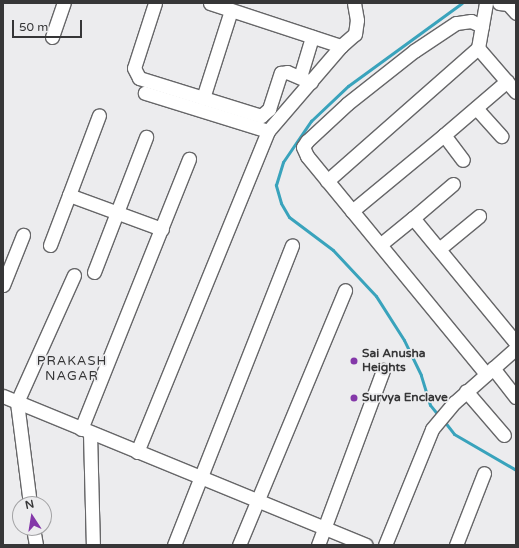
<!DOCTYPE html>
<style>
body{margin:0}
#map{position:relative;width:519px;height:548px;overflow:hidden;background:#ececee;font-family:"Varela Round",sans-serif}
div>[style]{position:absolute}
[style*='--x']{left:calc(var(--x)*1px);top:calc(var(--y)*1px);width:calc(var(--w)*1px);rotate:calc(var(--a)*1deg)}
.stream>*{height:3px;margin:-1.5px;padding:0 1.5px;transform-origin:1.5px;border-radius:1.5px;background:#39a3bc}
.roads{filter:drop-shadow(1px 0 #666668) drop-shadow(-1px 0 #666668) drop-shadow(0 1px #666668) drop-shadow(0 -1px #666668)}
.minor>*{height:13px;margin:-6.5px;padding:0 6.5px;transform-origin:6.5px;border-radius:6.5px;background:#fff}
.dots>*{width:11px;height:11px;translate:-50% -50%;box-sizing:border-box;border:2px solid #ececee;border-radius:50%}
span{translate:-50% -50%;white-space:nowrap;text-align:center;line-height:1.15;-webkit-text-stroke:3.5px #ececee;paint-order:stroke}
.poi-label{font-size:12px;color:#363637;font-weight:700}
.left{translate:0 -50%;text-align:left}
.neighbourhood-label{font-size:13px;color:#363637;letter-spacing:1px}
.frame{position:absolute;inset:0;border:4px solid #363637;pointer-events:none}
.north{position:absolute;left:12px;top:496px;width:40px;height:40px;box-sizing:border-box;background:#ececee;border:1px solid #a3a3a5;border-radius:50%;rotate:348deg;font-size:11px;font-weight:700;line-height:16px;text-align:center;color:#363637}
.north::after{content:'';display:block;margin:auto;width:14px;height:18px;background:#8438a9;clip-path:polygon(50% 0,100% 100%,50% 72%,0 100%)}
.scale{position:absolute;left:12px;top:20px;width:70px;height:18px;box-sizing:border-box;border:2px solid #363637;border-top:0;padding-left:5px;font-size:12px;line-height:14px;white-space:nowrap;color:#363637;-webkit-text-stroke:3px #ececee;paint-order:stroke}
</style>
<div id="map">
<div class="stream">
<i style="--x:439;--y:416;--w:14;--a:-129"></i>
<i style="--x:430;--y:405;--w:31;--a:-107"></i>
<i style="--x:421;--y:375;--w:39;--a:-116"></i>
<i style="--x:404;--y:340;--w:52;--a:-122.5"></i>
<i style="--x:376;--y:296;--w:63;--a:-133.1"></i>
<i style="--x:333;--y:250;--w:55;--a:-143.1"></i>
<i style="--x:289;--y:217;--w:16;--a:-120"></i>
<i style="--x:281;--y:203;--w:19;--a:-106"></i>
<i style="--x:276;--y:185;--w:24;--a:-73"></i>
<i style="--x:283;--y:162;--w:50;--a:-55.7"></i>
<i style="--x:311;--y:121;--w:51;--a:-43.4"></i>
<i style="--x:348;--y:86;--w:141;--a:-36.1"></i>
<i style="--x:444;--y:421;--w:16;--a:52"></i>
<i style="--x:454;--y:434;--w:72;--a:30.1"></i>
</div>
<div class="roads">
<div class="minor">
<i style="--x:155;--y:3;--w:68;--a:107.9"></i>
<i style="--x:134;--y:68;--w:11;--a:63"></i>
<i style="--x:139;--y:78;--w:128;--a:17.3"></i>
<i style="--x:261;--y:116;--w:11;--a:-41"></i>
<i style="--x:269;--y:109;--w:38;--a:-72"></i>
<i style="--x:281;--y:73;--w:6;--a:-9"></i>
<i style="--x:287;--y:72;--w:26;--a:23"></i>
<i style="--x:210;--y:3;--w:138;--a:18.2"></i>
<i style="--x:499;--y:3;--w:9;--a:6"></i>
<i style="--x:508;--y:4;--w:12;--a:48"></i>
<i style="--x:482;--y:26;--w:12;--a:-156"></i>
<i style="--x:471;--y:21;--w:15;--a:172"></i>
<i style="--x:456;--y:23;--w:50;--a:146.3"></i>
<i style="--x:414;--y:51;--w:85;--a:141.7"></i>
<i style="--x:347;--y:104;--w:54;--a:137.2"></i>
<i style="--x:307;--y:141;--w:7;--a:124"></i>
<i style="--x:303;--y:147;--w:10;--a:66"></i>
<i style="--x:307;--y:156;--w:282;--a:50.6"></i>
<i style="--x:52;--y:37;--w:36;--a:-71"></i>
<i style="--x:478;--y:48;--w:46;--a:-79.9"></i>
<i style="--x:300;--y:77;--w:42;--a:-73.3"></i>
<i style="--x:203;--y:98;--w:92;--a:-72.3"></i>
<i style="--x:476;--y:108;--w:38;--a:48"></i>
<i style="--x:268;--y:131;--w:112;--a:-49.3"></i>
<i style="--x:341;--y:46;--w:18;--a:-41"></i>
<i style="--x:355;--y:34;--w:14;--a:-82"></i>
<i style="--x:357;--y:20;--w:17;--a:-100"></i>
<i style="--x:444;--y:135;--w:83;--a:-40.6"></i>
<i style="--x:327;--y:181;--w:201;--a:-41.4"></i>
<i style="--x:478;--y:48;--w:58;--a:49.2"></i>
<i style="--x:453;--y:184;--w:52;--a:139.6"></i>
<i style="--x:413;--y:218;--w:162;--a:50.5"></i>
<i style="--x:69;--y:195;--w:85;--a:-69.4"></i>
<i style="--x:352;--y:211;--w:119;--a:-39.6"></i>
<i style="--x:444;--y:135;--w:31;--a:53"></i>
<i style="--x:381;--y:244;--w:41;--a:-39.1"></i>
<i style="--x:50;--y:245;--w:53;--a:-69.2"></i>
<i style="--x:69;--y:195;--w:99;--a:20.1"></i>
<i style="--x:439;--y:249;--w:52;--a:-39.5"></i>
<i style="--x:94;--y:272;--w:145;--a:-68.9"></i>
<i style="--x:3;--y:285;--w:54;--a:-68.2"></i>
<i style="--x:493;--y:368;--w:37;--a:52"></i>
<i style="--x:466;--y:391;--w:58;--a:49.2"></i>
<i style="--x:3;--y:396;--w:392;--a:22.3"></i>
<i style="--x:81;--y:429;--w:291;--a:-68.2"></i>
<i style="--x:90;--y:433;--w:112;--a:88.5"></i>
<i style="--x:137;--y:452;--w:347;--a:-67.8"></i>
<i style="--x:268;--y:131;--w:129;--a:-162.8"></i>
<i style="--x:30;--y:504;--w:103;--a:-97.3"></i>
<i style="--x:17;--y:402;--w:139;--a:-65.8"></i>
<i style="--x:33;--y:528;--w:17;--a:80"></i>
<i style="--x:174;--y:545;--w:322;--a:-68.5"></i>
<i style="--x:239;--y:545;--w:276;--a:-67.4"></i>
<i style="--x:318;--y:545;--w:187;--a:-69.6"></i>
<i style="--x:385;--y:545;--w:125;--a:-67.9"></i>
<i style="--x:432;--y:429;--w:35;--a:-50"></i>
<i style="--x:455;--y:402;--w:81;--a:-41.5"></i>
<i style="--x:456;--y:545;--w:77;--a:-68.7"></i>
</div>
</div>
<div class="dots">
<i style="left:354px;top:361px;background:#8438a9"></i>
<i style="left:354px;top:398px;background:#8438a9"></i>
</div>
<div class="poi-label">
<span class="left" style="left:362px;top:361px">Sai Anusha<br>Heights</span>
<span class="left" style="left:362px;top:398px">Survya Enclave</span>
</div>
<div class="neighbourhood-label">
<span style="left:72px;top:369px">PRAKASH<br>NAGAR</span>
</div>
<div class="frame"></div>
<div class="north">N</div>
<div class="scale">50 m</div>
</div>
